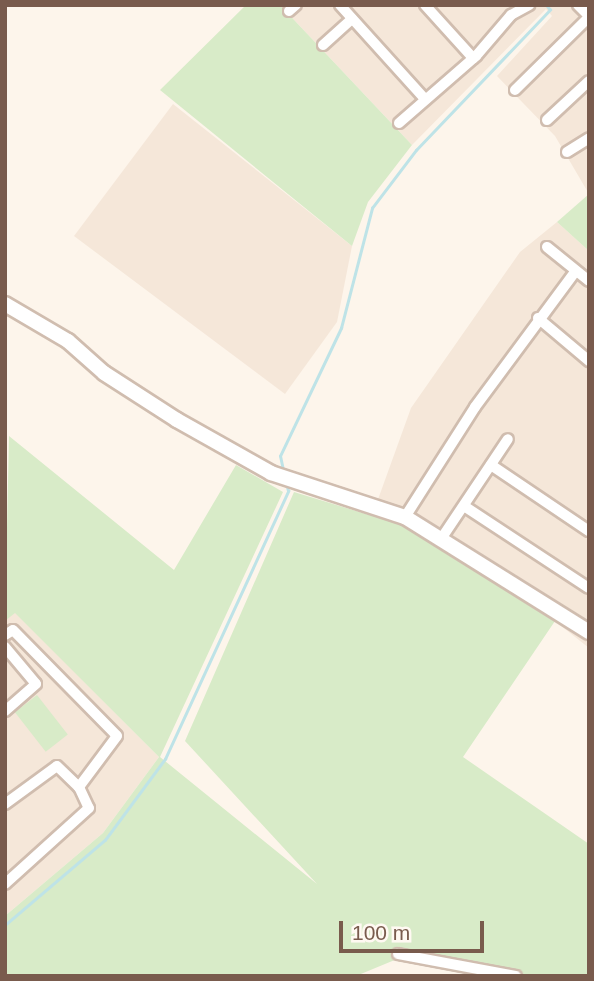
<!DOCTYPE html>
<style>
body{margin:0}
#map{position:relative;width:594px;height:981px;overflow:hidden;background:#fdf5eb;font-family:Helvetica,sans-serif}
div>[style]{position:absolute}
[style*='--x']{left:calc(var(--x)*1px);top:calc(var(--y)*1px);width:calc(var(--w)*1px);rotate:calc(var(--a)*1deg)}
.residential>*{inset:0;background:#f5e7d9}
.green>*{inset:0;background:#d8ebc8;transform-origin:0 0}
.stream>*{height:2.5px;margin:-1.25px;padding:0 1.25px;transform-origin:1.25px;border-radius:1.25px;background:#bee3e7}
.roads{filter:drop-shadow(2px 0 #d0bdaf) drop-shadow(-2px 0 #d0bdaf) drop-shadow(0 2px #d0bdaf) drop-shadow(0 -2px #d0bdaf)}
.minor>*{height:10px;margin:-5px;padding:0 5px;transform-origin:5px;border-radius:5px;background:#fff}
.secondary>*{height:14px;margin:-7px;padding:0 7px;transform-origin:7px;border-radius:7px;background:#fff}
span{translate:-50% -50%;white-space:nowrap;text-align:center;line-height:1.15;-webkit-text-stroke:7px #fff9f2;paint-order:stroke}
.frame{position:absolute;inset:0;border:7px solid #795b4d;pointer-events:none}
.scale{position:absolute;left:339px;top:921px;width:145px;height:32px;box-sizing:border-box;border:4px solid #795b4d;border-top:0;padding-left:9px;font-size:21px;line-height:24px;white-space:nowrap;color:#795b4d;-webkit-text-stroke:5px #fff9f2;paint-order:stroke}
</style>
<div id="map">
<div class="residential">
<i style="clip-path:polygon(280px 5px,589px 5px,589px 194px,555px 136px,497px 76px,552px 16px,546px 9px,412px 145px)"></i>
<i style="clip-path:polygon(173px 104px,352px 246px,337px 322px,285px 394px,74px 236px)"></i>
<i style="clip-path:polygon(557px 222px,589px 251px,589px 648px,555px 621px,402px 525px,372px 516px,411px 408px,520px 252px)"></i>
<i style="clip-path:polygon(15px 612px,159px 757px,103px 833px,5px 916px,5px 621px)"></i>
</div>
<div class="green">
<i style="clip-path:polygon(246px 5px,280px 5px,412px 145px,368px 202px,352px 246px,160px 90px)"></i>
<i style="clip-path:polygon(589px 194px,589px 251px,557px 222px)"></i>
<i style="clip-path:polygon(9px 436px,174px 570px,236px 465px,283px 492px,160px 757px,317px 884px,185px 741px,294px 492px,402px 525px,555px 621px,463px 757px,589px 844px,589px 976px,533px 976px,414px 952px,356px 976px,5px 976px,5px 916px,103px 833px,159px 757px,15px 613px,5px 621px)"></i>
<i style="left:37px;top:695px;width:50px;height:28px;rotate:52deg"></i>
</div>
<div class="stream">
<i style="--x:283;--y:470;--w:14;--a:-102"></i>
<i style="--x:280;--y:456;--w:142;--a:-64.5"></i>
<i style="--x:341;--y:328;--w:124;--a:-75.5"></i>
<i style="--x:372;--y:208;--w:73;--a:-52.8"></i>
<i style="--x:416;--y:150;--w:194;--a:-46.3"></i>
<i style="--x:550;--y:10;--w:6;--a:-129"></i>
<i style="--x:5;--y:925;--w:131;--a:-40.4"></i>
<i style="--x:105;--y:840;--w:101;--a:-53.5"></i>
<i style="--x:165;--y:759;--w:295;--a:-65.3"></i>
<i style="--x:288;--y:491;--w:8;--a:-104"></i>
</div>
<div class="roads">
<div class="minor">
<i style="--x:340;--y:5;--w:127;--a:47.9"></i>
<i style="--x:425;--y:5;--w:72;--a:47.8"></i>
<i style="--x:578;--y:5;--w:16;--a:45"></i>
<i style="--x:289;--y:11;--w:9;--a:-41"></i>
<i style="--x:323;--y:45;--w:39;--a:-42"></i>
<i style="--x:515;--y:90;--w:104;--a:-44.6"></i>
<i style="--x:547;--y:120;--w:57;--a:-42.9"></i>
<i style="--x:399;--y:123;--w:102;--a:-41"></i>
<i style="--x:476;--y:56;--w:54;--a:-49.5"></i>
<i style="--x:511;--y:15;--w:21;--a:-29"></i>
<i style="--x:567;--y:152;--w:26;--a:-32"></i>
<i style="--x:547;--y:247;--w:54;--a:39"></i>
<i style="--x:538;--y:318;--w:67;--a:40.1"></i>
<i style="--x:491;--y:465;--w:118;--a:34"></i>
<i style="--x:464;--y:506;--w:149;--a:33.3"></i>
<i style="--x:405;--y:517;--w:130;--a:-57.5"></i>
<i style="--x:475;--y:407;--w:168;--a:-53.5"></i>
<i style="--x:441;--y:539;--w:120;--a:-56.2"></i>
<i style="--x:5;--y:635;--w:9;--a:-32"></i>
<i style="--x:13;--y:630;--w:148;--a:45.5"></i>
<i style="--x:117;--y:736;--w:64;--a:126.7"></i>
<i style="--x:79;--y:787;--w:23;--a:65"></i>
<i style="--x:89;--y:808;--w:113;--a:137.9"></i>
<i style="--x:5;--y:647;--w:48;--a:50"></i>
<i style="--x:36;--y:684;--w:41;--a:138.9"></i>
<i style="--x:5;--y:804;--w:64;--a:-36.2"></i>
<i style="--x:57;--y:766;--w:30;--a:44"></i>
<i style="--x:398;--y:954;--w:120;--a:10.6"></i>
</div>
<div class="secondary">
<i style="--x:5;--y:304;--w:73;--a:30.4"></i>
<i style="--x:68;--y:341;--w:48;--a:41.6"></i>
<i style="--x:104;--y:373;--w:87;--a:32.8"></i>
<i style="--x:177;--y:420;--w:108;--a:29.4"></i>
<i style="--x:271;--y:473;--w:141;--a:18.2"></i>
<i style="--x:405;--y:517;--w:217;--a:32"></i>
</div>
</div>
<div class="frame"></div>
<div class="scale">100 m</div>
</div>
